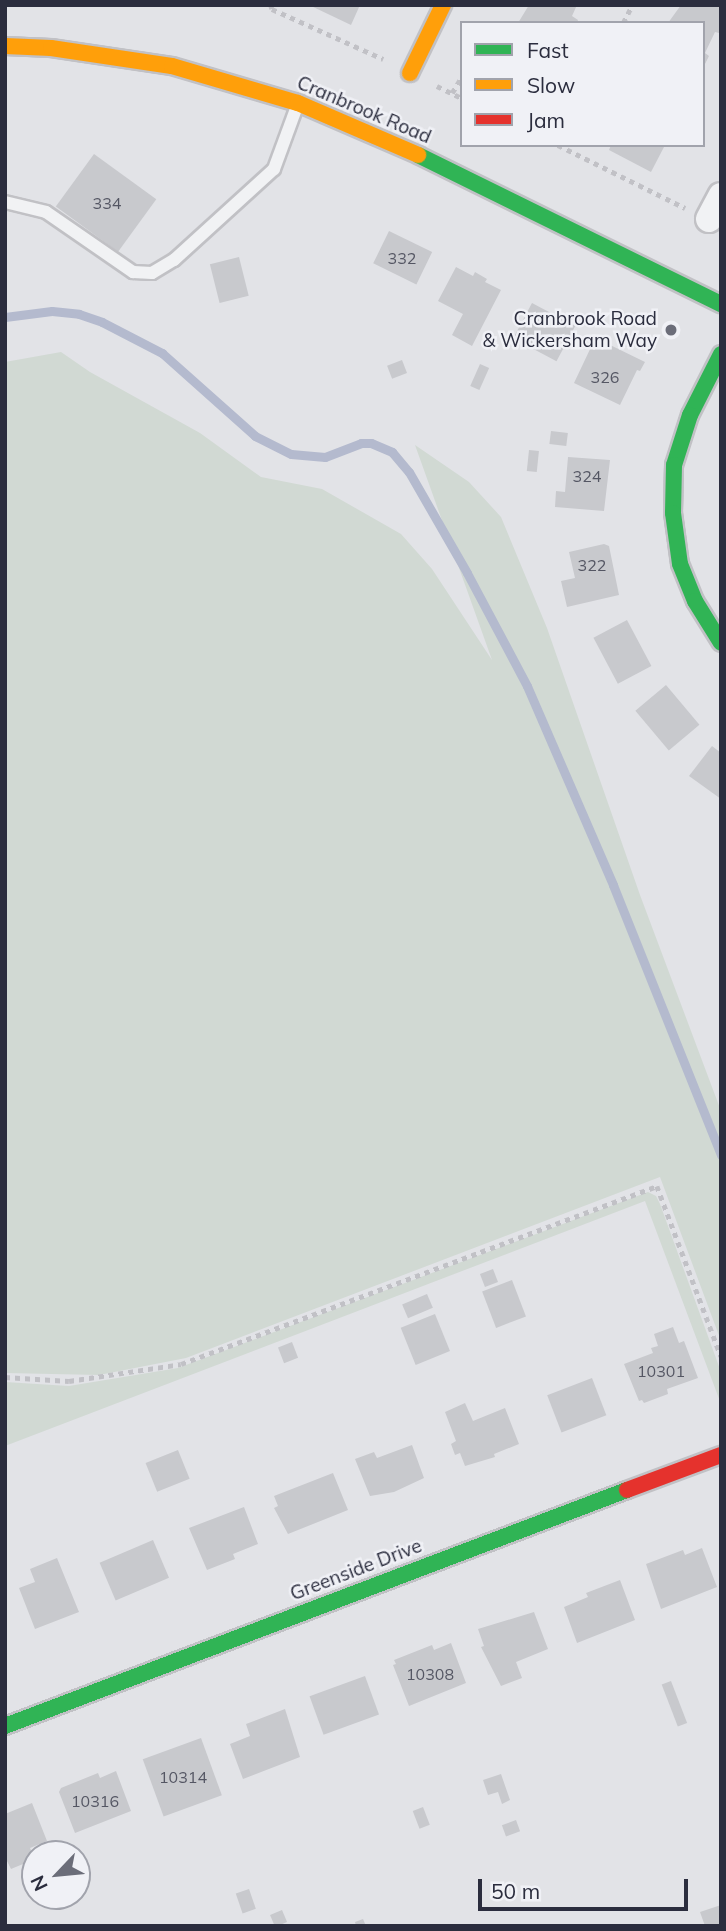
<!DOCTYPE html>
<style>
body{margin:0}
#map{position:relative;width:726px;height:1931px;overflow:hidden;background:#e2e3e7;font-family:Mulish,sans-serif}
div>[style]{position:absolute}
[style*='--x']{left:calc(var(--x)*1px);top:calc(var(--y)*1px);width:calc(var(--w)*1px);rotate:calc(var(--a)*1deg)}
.green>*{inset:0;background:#d1d9d3}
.stream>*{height:9px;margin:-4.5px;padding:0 4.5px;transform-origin:4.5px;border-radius:4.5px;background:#b4bace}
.building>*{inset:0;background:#c8c9cd;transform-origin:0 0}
.path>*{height:4.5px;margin-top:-2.25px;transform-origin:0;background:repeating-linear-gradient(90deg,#c1c1c6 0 5px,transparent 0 10px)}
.roads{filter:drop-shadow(2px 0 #c1c1c5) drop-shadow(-2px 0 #c1c1c5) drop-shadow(0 2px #c1c1c5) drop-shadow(0 -2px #c1c1c5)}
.lane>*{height:12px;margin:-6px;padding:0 6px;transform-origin:6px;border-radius:6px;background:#f1f2f4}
.street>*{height:26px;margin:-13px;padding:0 13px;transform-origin:13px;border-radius:13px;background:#f1f2f4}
.fast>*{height:16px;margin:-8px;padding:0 8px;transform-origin:8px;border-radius:8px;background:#30b455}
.slow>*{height:16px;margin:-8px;padding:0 8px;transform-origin:8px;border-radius:8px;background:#ff9f0a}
.jam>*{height:16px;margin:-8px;padding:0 8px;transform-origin:8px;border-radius:8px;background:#e5322d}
.dots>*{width:19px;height:19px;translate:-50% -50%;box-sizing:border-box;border:4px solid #f0f1f6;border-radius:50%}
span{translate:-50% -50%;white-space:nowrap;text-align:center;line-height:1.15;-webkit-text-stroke:5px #f0f1f6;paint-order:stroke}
.number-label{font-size:16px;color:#545663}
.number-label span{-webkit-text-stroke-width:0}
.street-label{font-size:19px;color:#2b2d3e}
.poi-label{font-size:19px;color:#2b2d3e}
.right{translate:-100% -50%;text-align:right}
.frame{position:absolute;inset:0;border:7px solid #2b2d3e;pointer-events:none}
.legend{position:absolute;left:460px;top:21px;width:245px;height:126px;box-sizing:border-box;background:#f0f1f6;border:2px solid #a1a3ac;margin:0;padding:9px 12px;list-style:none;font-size:21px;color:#2b2d3e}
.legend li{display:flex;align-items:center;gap:14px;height:35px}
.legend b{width:35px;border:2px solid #a1a3ac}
.north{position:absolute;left:21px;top:1840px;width:70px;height:70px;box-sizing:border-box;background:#f0f1f6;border:2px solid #a1a3ac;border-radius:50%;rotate:244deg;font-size:19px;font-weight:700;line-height:28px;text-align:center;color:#2b2d3e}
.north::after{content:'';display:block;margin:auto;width:24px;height:32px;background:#6b6d79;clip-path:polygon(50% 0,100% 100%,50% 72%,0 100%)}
.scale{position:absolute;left:478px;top:1879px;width:210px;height:32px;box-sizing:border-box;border:4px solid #2b2d3e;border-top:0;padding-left:9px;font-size:21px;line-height:24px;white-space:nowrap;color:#2b2d3e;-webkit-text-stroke:5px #f0f1f6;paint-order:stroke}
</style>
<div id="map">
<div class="green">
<i style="clip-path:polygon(61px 352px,90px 372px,200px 433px,261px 477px,322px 489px,401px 534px,432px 569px,492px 660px,415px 445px,469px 482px,501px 517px,547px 628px,640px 895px,721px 1111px,721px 1341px,660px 1177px,186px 1358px,99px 1375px,5px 1373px,5px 362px)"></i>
<i style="clip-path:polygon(648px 1192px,656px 1196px,660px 1204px,721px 1372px,721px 1404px,645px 1201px,5px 1446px,5px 1382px,69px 1386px,178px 1368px)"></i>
</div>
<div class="stream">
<i style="--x:5;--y:317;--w:47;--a:-7.3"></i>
<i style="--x:52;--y:311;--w:27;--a:6"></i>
<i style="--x:79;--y:314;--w:24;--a:19"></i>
<i style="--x:102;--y:322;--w:68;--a:27.3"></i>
<i style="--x:162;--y:353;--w:125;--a:41.7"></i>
<i style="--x:255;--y:436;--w:40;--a:26.6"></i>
<i style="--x:291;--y:454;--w:34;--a:5"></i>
<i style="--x:325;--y:457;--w:39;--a:-21"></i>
<i style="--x:361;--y:443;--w:10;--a:0"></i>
<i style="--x:371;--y:443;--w:23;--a:23"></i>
<i style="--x:392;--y:452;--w:26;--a:50"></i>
<i style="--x:409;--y:472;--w:116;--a:60.1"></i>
<i style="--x:467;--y:573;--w:128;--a:62"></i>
<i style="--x:527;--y:686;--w:217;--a:66.6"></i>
<i style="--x:613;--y:885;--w:291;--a:68.2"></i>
</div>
<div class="building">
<i style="clip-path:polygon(309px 5px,360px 5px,351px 25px)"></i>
<i style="clip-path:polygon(529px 5px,577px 5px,572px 16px,578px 20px,577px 23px,518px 23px)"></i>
<i style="clip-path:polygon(681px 5px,721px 5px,721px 30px,719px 33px,715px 32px,705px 53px,709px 56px,703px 68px,703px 23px,668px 23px)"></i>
<i style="clip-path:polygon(611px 145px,660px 145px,664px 147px,651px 172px,609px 150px)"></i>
<i style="left:94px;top:154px;width:77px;height:65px;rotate:36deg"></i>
<i style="left:389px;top:231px;width:48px;height:36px;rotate:26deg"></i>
<i style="left:239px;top:257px;width:40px;height:30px;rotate:76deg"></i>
<i style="clip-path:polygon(456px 267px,473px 276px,475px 272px,487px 279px,485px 282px,501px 290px,472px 346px,452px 335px,463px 314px,438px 301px)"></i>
<i style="left:532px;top:303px;width:49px;height:40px;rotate:28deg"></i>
<i style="clip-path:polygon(606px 343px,645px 362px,640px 371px,637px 370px,620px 405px,574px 383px,592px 345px,603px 350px)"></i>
<i style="left:402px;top:360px;width:14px;height:16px;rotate:69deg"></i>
<i style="left:480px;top:364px;width:10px;height:24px;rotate:24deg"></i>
<i style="left:551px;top:431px;width:17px;height:13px;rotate:7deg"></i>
<i style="left:529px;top:450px;width:10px;height:21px;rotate:6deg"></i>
<i style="clip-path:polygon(568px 457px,610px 460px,604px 511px,555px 507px,556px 491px,565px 492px)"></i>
<i style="clip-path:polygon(604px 544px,609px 546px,619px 595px,567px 607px,561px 581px,575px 578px,569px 552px)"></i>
<i style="left:627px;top:620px;width:52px;height:38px;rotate:62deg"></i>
<i style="left:666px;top:685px;width:52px;height:40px;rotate:50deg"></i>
<i style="clip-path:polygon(712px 746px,721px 753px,721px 799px,689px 776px)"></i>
<i style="left:493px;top:1269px;width:14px;height:14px;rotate:69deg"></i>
<i style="left:512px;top:1280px;width:39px;height:32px;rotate:69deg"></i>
<i style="left:427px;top:1294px;width:15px;height:27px;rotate:67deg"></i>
<i style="left:435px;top:1314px;width:40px;height:37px;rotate:68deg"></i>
<i style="clip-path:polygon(673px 1327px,679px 1343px,684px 1341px,698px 1378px,667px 1389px,668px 1394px,644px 1403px,642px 1400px,639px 1401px,624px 1364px,653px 1353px,651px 1348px,658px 1346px,654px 1334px)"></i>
<i style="left:292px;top:1342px;width:17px;height:15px;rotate:69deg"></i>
<i style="left:592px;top:1378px;width:40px;height:48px;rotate:69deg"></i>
<i style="clip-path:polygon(465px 1403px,473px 1421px,505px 1408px,519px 1444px,494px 1454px,495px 1457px,465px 1466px,460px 1453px,455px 1455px,451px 1444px,456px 1441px,445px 1412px)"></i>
<i style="clip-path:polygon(412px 1445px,424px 1478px,394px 1492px,370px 1496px,355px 1459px,374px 1452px,377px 1458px)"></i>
<i style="left:178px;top:1450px;width:31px;height:35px;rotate:68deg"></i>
<i style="clip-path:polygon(333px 1473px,348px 1510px,288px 1534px,274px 1508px,278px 1506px,274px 1496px)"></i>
<i style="clip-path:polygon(244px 1507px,258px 1544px,233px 1554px,235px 1559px,207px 1570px,189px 1528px)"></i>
<i style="left:153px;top:1540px;width:41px;height:58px;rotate:67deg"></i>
<i style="clip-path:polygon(702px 1548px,717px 1587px,661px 1609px,646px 1564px,683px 1550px,685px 1555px)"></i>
<i style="clip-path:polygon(57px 1558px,79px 1612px,35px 1629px,19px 1588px,35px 1582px,30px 1569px)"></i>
<i style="clip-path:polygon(620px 1580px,635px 1620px,577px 1643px,564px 1607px,588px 1597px,586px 1593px)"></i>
<i style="clip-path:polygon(534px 1612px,548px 1649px,516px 1662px,522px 1678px,501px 1686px,481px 1647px,484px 1646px,478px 1629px)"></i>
<i style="clip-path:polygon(451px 1643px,466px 1683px,409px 1706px,393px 1665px,396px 1664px,394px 1660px,432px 1645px,434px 1650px)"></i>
<i style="left:365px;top:1676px;width:41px;height:59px;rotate:70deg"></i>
<i style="left:671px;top:1681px;width:45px;height:10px;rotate:69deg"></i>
<i style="clip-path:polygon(285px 1709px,300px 1757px,243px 1779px,230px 1744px,250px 1736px,246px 1724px)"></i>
<i style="left:201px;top:1738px;width:61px;height:62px;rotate:70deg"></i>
<i style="clip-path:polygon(116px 1771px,131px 1811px,75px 1833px,59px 1792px,61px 1788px,98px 1773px,100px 1778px)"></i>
<i style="clip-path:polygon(501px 1774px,510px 1800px,502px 1804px,498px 1792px,488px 1795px,483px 1780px)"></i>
<i style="clip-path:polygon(32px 1803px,47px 1841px,30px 1848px,35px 1859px,11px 1869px,5px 1857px,5px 1814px)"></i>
<i style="left:423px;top:1807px;width:19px;height:11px;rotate:69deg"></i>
<i style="left:516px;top:1820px;width:12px;height:15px;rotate:70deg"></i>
<i style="left:249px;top:1889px;width:21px;height:14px;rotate:71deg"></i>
<i style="clip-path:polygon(721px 1905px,721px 1926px,705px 1926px,700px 1912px)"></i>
<i style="left:282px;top:1910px;width:13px;height:13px;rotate:67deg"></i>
<i style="clip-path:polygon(363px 1919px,366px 1926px,356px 1926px,355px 1922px)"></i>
</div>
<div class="path">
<i style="--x:271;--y:5;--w:4;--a:76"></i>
<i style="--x:272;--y:9;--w:122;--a:24.2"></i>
<i style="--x:623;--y:23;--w:20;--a:-63"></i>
<i style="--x:437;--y:86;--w:28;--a:26"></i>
<i style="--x:452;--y:93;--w:17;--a:-59"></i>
<i style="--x:558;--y:145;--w:142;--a:26.4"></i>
<i style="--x:5;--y:1377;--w:64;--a:3.6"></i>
<i style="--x:69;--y:1381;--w:113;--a:-8.6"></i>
<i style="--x:181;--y:1364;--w:508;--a:-20.5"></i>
<i style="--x:657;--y:1186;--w:182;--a:69.4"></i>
</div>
<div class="roads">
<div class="lane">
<i style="--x:5;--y:202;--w:42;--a:13.7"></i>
<i style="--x:46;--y:212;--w:106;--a:34.6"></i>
<i style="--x:133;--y:272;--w:19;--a:3"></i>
<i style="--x:152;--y:273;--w:26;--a:-31"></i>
<i style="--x:174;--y:260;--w:135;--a:-42.3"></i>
<i style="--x:274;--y:169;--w:67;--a:-69.9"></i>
</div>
<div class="street">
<i style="--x:709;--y:219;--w:26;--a:-62"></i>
</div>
<div class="fast">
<i style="--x:418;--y:155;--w:338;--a:26.2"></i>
<i style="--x:721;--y:354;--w:68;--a:116.9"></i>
<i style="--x:690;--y:415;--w:52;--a:107.7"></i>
<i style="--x:674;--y:465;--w:48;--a:91.2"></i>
<i style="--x:673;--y:513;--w:51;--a:82.2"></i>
<i style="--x:680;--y:564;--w:40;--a:68"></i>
<i style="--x:695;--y:601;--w:49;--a:58.2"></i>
<i style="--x:5;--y:1726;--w:665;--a:-20.78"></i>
</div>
<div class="slow">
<i style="--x:5;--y:46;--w:46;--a:2.5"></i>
<i style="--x:51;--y:48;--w:122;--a:8.5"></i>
<i style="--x:172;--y:66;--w:131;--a:16.4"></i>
<i style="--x:298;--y:103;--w:131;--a:23.4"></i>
<i style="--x:410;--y:73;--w:76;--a:-64.1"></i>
</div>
<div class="jam">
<i style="--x:627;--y:1490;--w:100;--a:-20.4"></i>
</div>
</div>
<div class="dots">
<i style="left:671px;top:330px;background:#6b6d79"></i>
</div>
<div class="number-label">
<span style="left:107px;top:203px">334</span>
<span style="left:402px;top:258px">332</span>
<span style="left:605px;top:377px">326</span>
<span style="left:587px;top:476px">324</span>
<span style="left:592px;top:565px">322</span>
<span style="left:661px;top:1371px">10301</span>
<span style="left:430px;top:1674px">10308</span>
<span style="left:183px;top:1777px">10314</span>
<span style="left:95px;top:1801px">10316</span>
</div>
<div class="street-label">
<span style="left:364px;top:110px;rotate:23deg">Cranbrook Road</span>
<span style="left:356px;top:1570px;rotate:-21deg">Greenside Drive</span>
</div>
<div class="poi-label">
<span class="right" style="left:657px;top:330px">Cranbrook Road<br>&amp; Wickersham Way</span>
</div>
<div class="frame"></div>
<ul class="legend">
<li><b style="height:9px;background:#30b455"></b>Fast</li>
<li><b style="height:9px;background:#ff9f0a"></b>Slow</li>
<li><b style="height:9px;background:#e5322d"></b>Jam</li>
</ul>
<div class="north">N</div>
<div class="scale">50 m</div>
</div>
